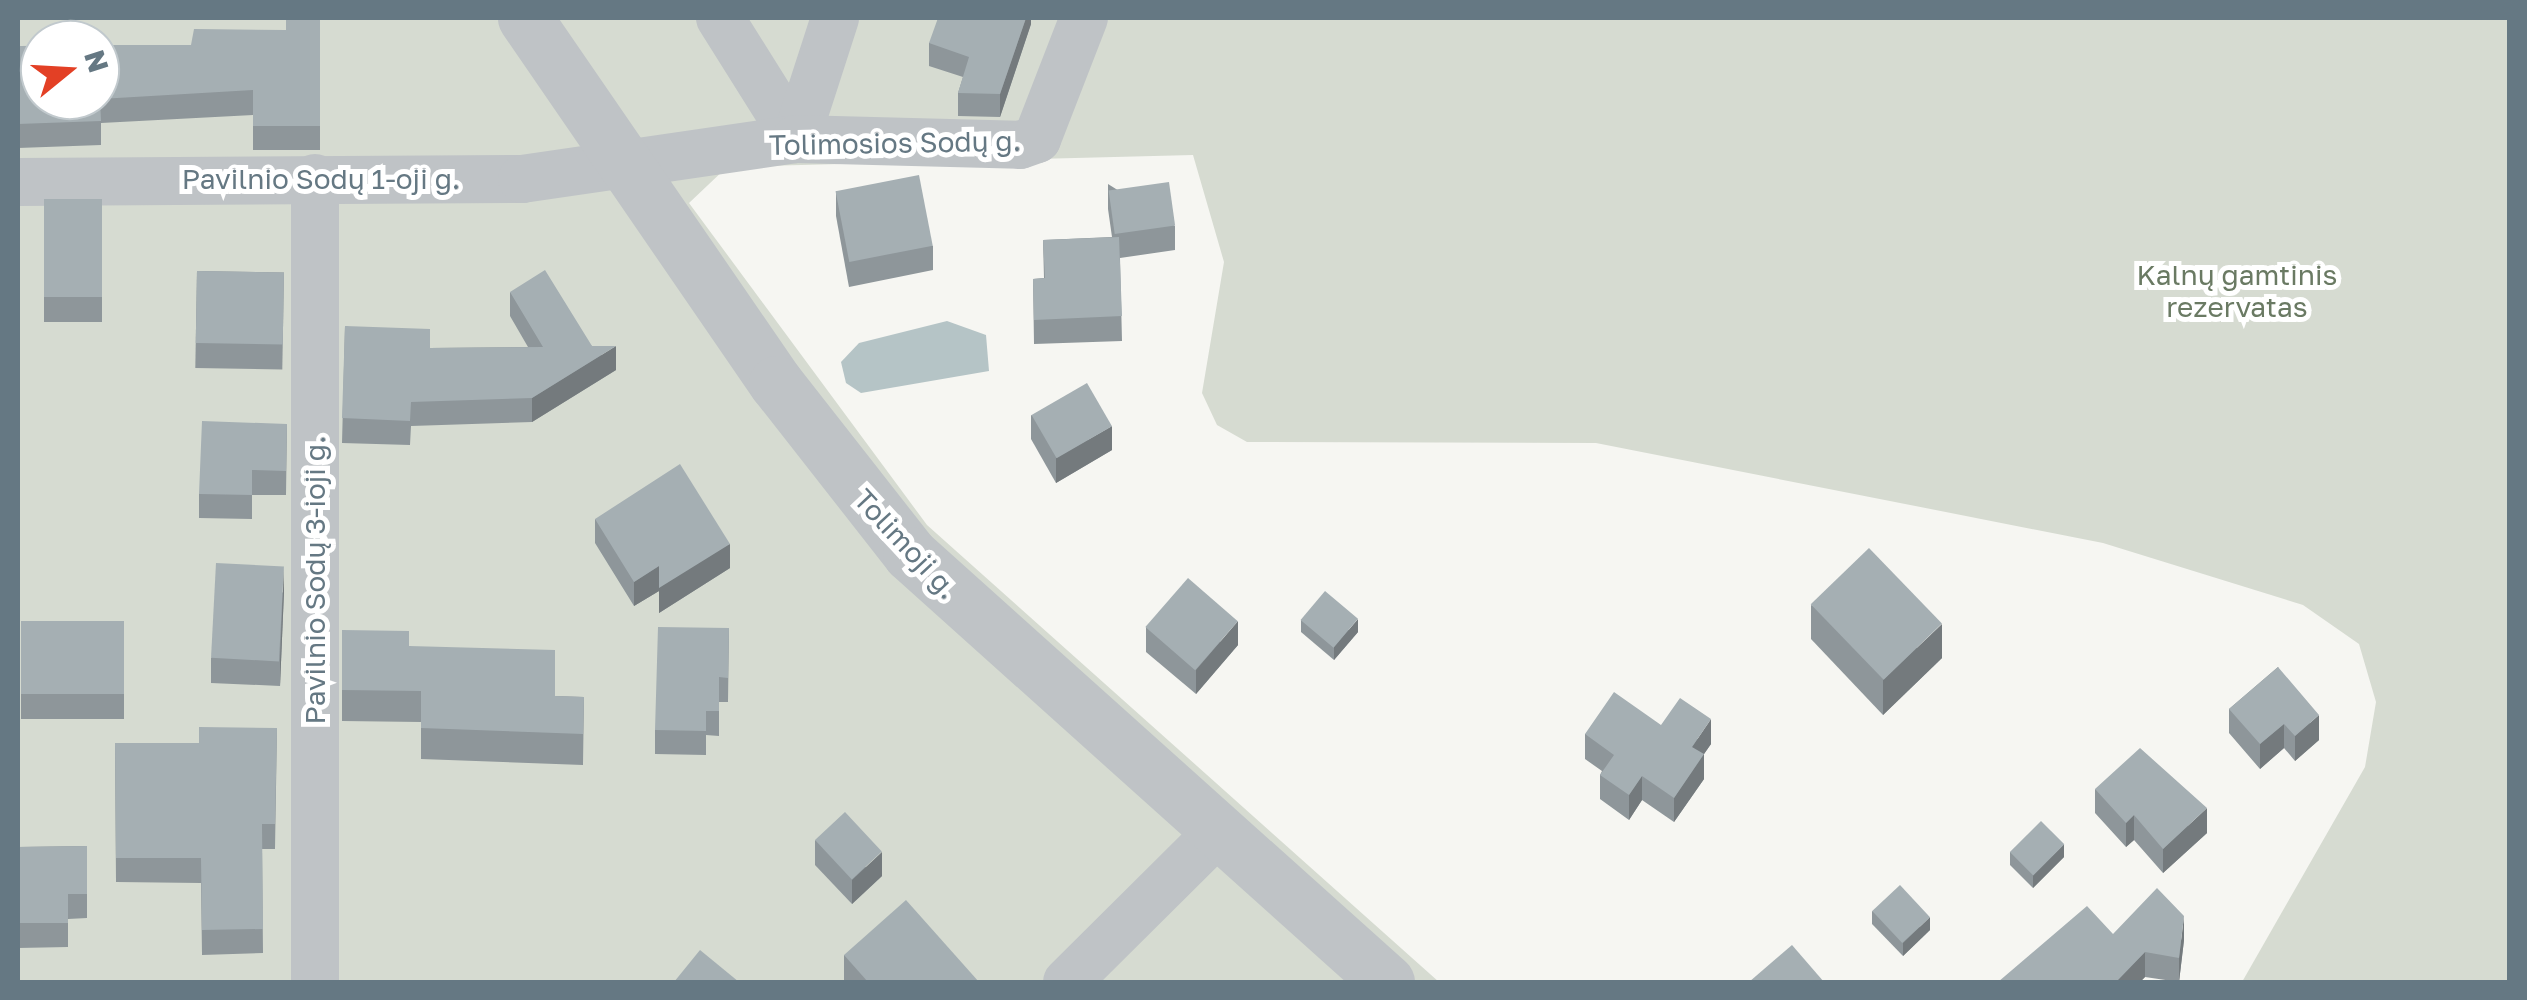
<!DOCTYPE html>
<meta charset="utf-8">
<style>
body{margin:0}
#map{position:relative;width:2527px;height:1000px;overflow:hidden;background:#f6f6f2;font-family:"Golos Text",sans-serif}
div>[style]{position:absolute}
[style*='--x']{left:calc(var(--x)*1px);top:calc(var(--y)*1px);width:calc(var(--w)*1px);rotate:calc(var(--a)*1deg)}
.green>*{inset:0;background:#d6dbd1}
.water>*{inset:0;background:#b5c4c6}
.minor>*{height:48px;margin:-24px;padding:0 24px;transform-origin:24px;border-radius:24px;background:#bfc3c6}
.tertiary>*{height:55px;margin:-27.5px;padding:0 27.5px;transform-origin:27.5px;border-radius:27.5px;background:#bfc3c6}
.wall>*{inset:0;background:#8e969a;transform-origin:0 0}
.shaded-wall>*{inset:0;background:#747a7d}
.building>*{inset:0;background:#a5afb3;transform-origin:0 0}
span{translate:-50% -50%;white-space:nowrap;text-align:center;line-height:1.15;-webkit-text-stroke:10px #fff;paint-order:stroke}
.street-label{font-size:28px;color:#657883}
.park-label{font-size:28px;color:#6a7a63}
.frame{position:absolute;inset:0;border:20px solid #657883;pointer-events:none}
.north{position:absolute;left:20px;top:20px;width:100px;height:100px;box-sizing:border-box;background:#fff;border:2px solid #c1c9cd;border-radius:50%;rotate:72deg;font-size:28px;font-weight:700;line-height:40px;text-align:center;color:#657883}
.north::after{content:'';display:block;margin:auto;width:35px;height:45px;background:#e34025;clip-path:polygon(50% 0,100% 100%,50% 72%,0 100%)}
</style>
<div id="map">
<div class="green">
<i style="clip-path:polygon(evenodd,18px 18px,2509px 18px,2509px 982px,2242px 982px,2365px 767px,2376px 702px,2359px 644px,2303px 605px,2103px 543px,1596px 443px,1247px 442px,1217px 425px,1202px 393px,1224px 262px,1193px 155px,727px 167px,689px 203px,927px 525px,1439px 982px,18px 982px,18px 18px,40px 40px,100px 40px,100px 100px,40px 100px,40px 40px)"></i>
</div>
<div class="water">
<i style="clip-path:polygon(947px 321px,986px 335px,989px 371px,861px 393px,846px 383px,841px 362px,859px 343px)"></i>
</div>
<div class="minor">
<i style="--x:720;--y:18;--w:143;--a:57.9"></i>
<i style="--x:796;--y:139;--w:127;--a:-72.1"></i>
<i style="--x:18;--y:182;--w:504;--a:-0.34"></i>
<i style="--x:522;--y:179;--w:277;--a:-8.3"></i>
<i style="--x:796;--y:139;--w:224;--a:1.5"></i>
<i style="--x:1020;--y:145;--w:18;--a:-19"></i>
<i style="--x:1037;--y:139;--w:130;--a:-68.8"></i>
<i style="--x:315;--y:982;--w:804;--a:-90"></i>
<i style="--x:1067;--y:982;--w:216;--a:-44.8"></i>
</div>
<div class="tertiary">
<i style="--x:525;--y:18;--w:443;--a:55.5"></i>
<i style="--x:776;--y:383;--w:217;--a:51.9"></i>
<i style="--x:910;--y:554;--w:641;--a:41.9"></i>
</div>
<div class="wall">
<i style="clip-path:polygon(1031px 18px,1031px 24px,1000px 117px,958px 116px,958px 93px,963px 77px,929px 66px,929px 43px)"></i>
<i style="clip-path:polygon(320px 19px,320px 150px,253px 150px,253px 115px,101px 123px,101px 145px,18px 148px,18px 46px,191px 45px,286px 30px)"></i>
<i style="clip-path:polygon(1108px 184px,1175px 226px,1175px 250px,1120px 258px,1122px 341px,1034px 344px,1033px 279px,1044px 278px,1043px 240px,1112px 237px,1108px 209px)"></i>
<i style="clip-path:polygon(836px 191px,933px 246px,933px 270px,849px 287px,836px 216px)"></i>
<i style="left:44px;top:199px;width:58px;height:123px"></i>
<i style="left:197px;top:271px;width:87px;height:97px;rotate:1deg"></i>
<i style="clip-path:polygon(510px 292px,592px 346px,616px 370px,532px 422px,411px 426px,410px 445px,342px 443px,345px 326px,430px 348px,528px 347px,510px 316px)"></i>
<i style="clip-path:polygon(1031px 415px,1112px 450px,1056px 483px,1031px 439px)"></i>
<i style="clip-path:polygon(287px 424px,286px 495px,252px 495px,252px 519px,199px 518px,199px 494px)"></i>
<i style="clip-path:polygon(595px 519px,730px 568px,659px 613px,659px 591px,634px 606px,595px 543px)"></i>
<i style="clip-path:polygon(284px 591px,280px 686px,211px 683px,211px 658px)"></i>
<i style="clip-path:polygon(1811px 605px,1942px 658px,1883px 715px,1811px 639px)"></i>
<i style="clip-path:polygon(1301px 620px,1358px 632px,1334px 660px,1301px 632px)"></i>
<i style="left:21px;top:621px;width:103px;height:98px"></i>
<i style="clip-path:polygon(1146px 627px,1238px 645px,1196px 694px,1146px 652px)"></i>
<i style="clip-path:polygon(729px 628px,728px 702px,719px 702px,719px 736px,706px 735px,706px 755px,655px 754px,655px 730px)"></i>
<i style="clip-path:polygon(342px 630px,409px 646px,555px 696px,584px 697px,583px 765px,421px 759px,421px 722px,342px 721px)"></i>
<i style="clip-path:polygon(2278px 667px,2319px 740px,2295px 761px,2284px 748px,2260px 769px,2229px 733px,2229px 709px)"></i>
<i style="clip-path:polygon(1661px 725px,1711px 744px,1704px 754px,1704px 779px,1674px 822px,1642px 800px,1629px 820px,1600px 799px,1600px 775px,1602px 771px,1585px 759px,1585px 734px)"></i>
<i style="clip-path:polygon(277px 728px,275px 849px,262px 849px,263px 953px,202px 955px,201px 883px,116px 882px,115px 743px,199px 743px)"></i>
<i style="clip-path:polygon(2095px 789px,2207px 833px,2163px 873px,2134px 840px,2126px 847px,2095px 813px)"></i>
<i style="clip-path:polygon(815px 840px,882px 876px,852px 904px,815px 865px)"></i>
<i style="clip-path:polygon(87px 846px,87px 918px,68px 919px,68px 947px,18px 948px,18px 847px)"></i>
<i style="clip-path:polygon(2010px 852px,2064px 857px,2033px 888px,2010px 865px)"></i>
<i style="clip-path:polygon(1872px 911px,1930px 930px,1903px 956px,1872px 924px)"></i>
<i style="clip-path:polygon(2113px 934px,2184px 940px,2179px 982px,2145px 977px,2140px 982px,1998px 982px)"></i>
<i style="clip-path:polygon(844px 955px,979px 982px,847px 982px,844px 980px)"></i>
</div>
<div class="shaded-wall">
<i style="clip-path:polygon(1026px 18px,1031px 18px,1031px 24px,1000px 117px,1000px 94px)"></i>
<i style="clip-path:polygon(616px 346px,616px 370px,532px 422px,532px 398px)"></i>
<i style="clip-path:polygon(1112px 426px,1112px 450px,1056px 483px,1056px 458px)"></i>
<i style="clip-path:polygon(730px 544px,730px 568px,659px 613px,659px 591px,634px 606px,634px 582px,659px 566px)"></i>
<i style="clip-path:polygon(284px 566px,284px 591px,280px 686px,280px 661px)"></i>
<i style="clip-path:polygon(1358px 619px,1358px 632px,1334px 660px,1334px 647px)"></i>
<i style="clip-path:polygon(1238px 621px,1238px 645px,1196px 694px,1196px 670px)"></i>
<i style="clip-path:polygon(1942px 624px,1942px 658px,1883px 715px,1883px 680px)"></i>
<i style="clip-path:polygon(2319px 715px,2319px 740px,2295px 761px,2295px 736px)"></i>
<i style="clip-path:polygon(1711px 719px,1711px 744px,1692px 771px,1692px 747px)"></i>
<i style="clip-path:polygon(2284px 724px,2284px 748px,2260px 769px,2260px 744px)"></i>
<i style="clip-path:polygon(1704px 754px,1704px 779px,1674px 822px,1674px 798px)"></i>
<i style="clip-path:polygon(1642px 776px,1642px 800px,1629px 820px,1629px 795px)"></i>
<i style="clip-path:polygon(2207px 808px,2207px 833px,2163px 873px,2163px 849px)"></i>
<i style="clip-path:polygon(2134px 815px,2134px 840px,2126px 847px,2126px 823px)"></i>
<i style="clip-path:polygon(2064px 844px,2064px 857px,2033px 888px,2033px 875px)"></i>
<i style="clip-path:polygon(882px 852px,882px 876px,852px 904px,852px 880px)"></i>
<i style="clip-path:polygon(2184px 916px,2184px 940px,2179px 982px,2179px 958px)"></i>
<i style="clip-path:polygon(1930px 917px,1930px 930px,1903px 956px,1903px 943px)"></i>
<i style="clip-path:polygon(2145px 952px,2145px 977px,2140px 982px,2116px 982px)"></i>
</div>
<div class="building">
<i style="clip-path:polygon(938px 18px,1026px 18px,1000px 94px,958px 93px,969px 57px,929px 43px)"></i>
<i style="clip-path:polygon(286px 19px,320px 19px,320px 126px,253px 126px,253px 90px,100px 99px,101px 121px,18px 124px,18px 46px,40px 46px,40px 100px,100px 100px,100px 45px,191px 45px,194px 29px,286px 30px)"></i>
<i style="left:919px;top:175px;width:72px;height:85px;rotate:79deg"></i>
<i style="left:1169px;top:182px;width:44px;height:61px;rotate:82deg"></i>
<i style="left:44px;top:199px;width:58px;height:98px"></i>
<i style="clip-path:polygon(1119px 237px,1122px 316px,1034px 320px,1033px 279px,1045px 278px,1043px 240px)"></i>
<i style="clip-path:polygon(545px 270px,592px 346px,616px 346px,532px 398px,411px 402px,410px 421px,342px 418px,345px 326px,430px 329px,430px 348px,543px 347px,510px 292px)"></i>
<i style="left:197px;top:271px;width:87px;height:72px;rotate:1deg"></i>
<i style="left:1087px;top:383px;width:50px;height:64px;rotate:60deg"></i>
<i style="clip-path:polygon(202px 421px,287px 424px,286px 471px,252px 470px,252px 495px,199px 494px)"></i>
<i style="clip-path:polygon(680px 464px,730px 544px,659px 588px,659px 566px,634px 582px,595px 519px)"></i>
<i style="left:1869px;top:548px;width:105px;height:81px;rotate:46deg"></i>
<i style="left:216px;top:563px;width:68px;height:95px;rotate:3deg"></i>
<i style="left:1188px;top:578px;width:66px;height:65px;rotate:41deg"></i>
<i style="left:1325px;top:591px;width:43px;height:38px;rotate:40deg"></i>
<i style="left:21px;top:621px;width:103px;height:73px"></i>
<i style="clip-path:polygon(658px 627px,729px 628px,728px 678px,719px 677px,719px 711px,706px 711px,706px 731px,655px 730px)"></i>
<i style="clip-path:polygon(342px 630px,409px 631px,409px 646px,555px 650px,555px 696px,584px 697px,583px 734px,421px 728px,421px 691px,342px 690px)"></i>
<i style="clip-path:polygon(2278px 667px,2319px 715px,2295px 736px,2284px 724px,2260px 744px,2229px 709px)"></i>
<i style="clip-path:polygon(1614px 692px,1661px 725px,1680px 698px,1711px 719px,1692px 747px,1704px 754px,1674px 798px,1642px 776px,1629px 795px,1600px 775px,1614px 755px,1585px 734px)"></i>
<i style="clip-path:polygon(199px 727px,277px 728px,275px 824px,262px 824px,263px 929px,202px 930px,201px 858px,116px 858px,115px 743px,199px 743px)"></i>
<i style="clip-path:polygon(2140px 748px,2207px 808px,2163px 849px,2134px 815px,2126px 823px,2095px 789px)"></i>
<i style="left:845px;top:812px;width:54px;height:41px;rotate:47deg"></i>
<i style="left:2041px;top:821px;width:33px;height:44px;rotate:45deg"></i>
<i style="clip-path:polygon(87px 846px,87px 894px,68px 894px,68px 923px,18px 923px,18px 847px)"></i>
<i style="left:1900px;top:885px;width:44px;height:38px;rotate:47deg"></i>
<i style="clip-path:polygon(2157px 888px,2184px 916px,2179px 958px,2145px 952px,2116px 982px,1998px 982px,2087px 906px,2113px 934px)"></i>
<i style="clip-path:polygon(906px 900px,979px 982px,868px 982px,844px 955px)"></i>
<i style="clip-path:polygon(1792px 945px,1824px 982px,1749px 982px)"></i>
<i style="clip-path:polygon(700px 950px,739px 982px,674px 982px)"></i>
</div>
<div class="street-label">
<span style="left:895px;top:143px;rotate:-1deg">Tolimosios Sodų g.</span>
<span style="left:321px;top:179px">Pavilnio Sodų 1-oji g.</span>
<span style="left:906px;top:544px;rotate:47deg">Tolimoji g.</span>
<span style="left:315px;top:580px;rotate:-90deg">Pavilnio Sodų 3-ioji g.</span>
</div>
<div class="park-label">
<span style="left:2237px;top:291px">Kalnų gamtinis<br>rezervatas</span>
</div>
<div class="frame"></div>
<div class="north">N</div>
</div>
